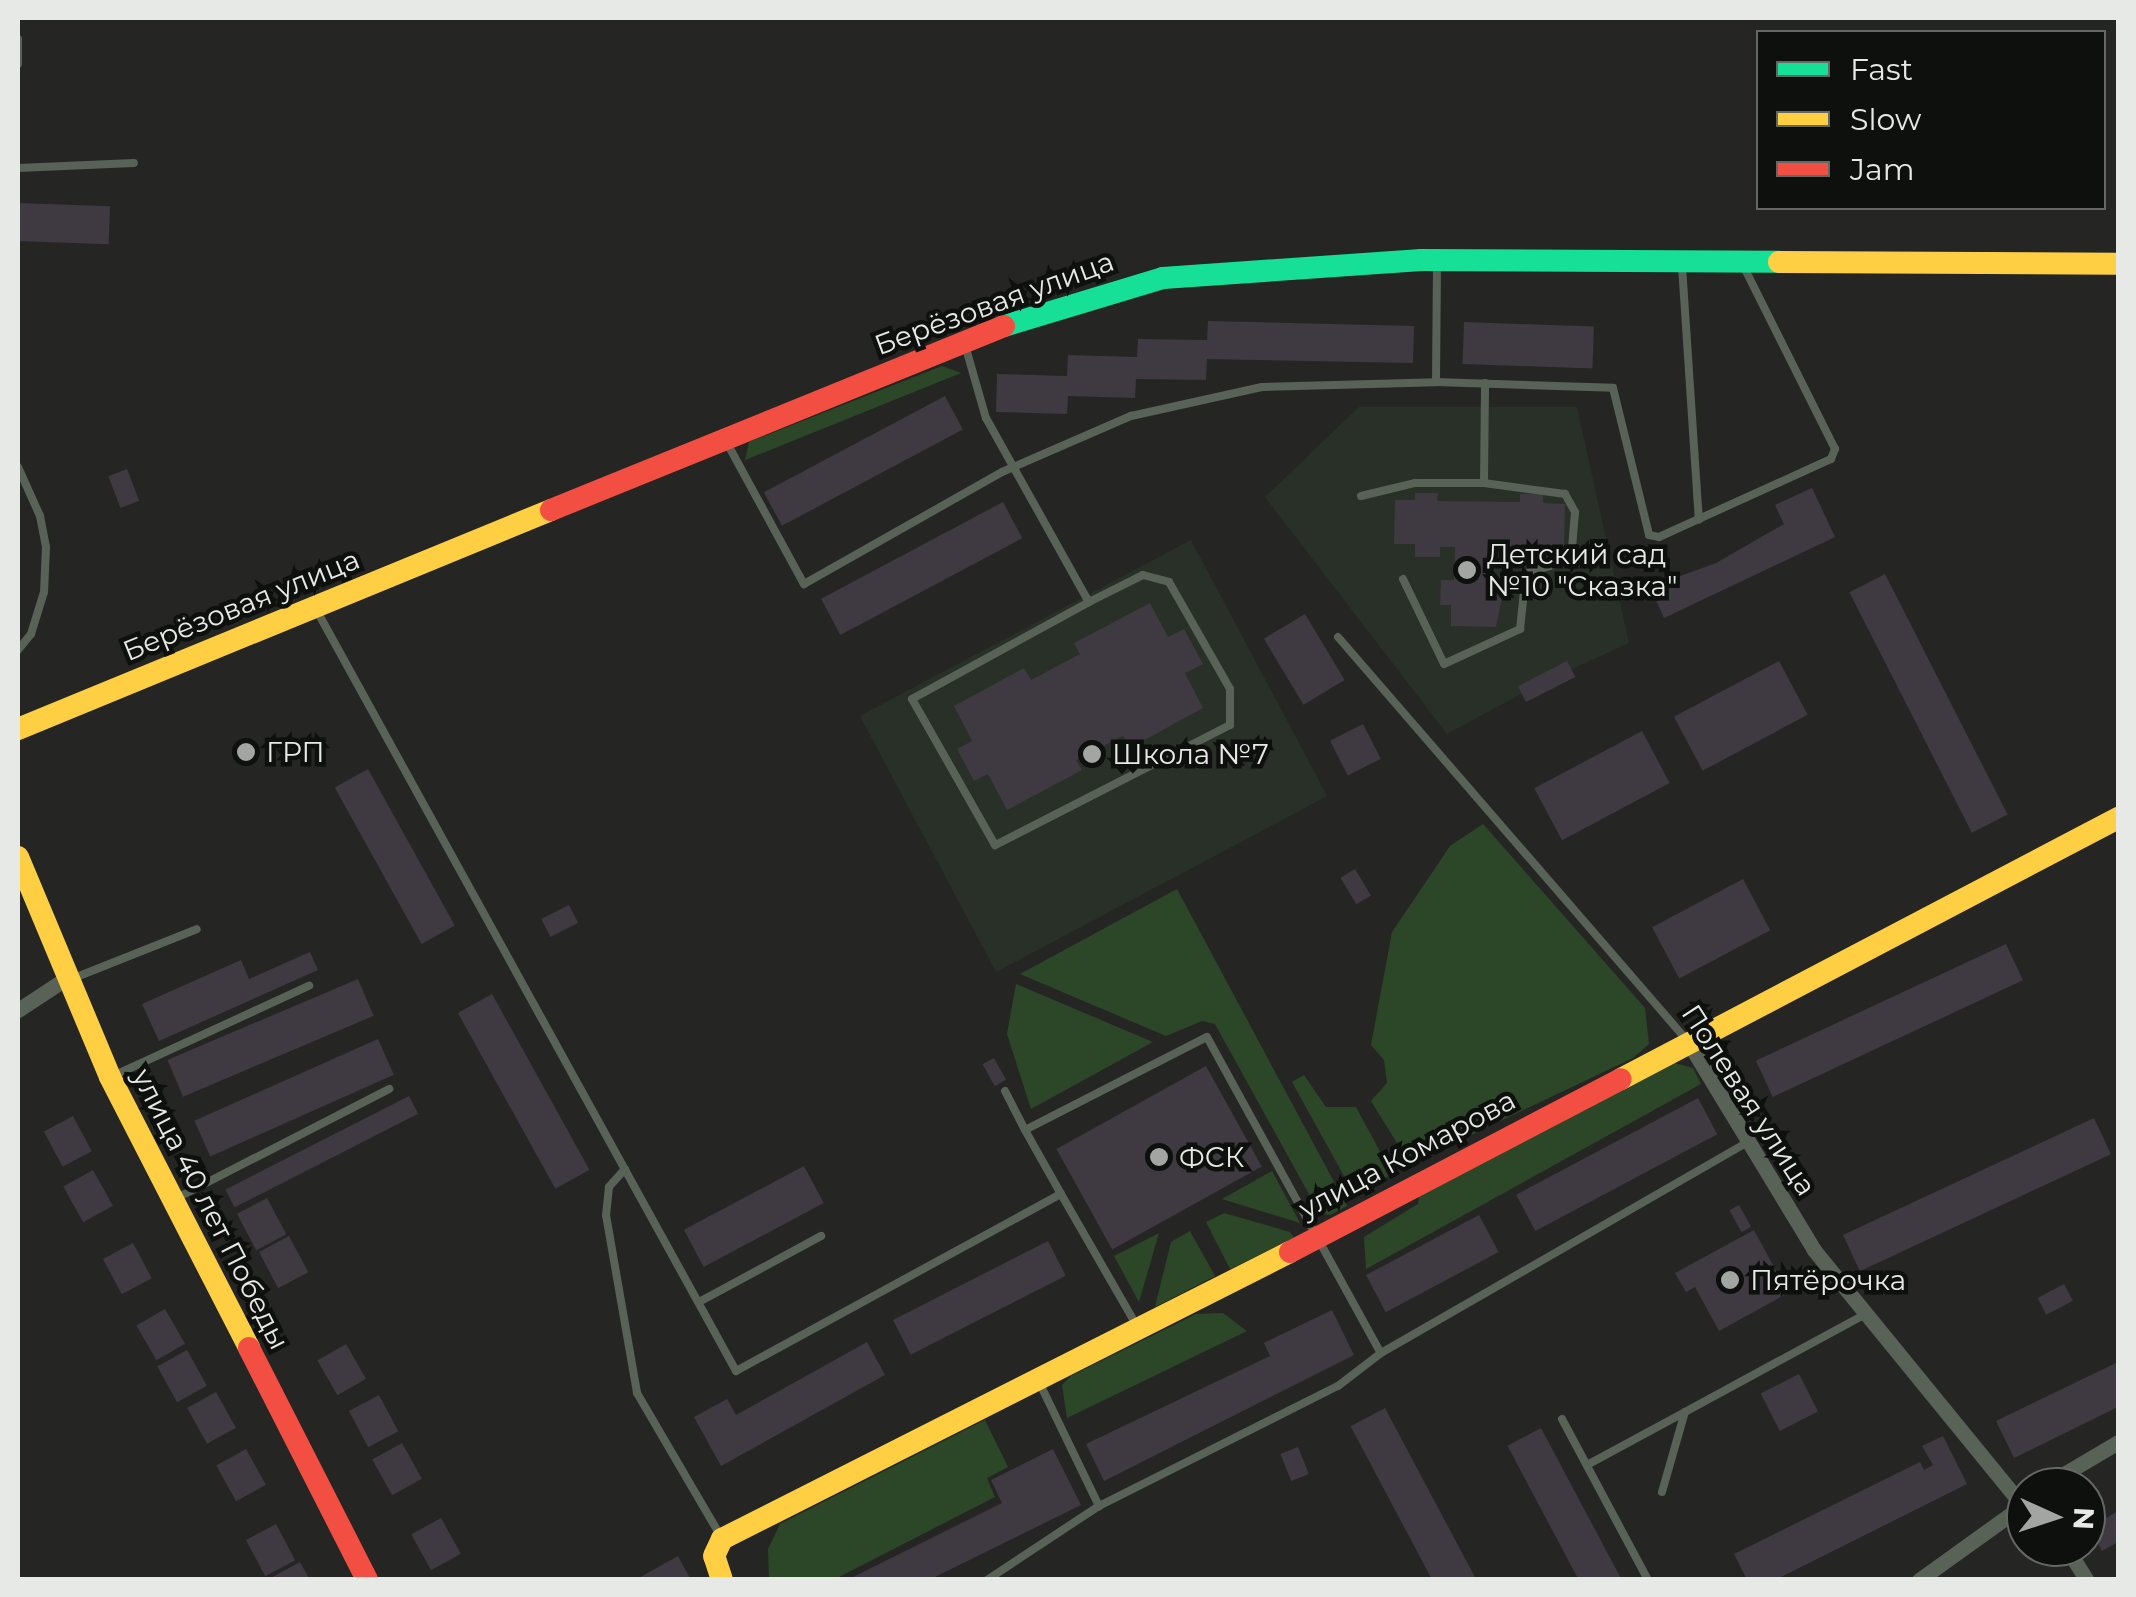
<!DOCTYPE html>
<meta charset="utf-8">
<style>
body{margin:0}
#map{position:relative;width:2136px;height:1597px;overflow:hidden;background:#252624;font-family:Montserrat,sans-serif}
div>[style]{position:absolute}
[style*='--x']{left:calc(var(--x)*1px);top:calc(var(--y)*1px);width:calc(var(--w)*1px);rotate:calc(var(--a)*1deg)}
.built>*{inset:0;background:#283027;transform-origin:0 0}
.green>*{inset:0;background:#2c4727}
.building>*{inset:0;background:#3f3941;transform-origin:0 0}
.lane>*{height:8px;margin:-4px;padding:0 4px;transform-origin:4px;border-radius:4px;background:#586256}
.street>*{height:15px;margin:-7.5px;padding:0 7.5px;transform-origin:7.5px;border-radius:7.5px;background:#586256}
.fast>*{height:22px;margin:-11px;padding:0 11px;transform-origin:11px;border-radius:11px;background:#16e098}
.slow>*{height:22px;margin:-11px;padding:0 11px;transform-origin:11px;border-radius:11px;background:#ffcf43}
.jam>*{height:22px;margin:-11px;padding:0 11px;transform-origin:11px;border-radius:11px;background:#f24e42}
.dots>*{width:28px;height:28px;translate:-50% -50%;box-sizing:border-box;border:5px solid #0e100e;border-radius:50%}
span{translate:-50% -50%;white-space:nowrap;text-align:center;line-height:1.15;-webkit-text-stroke:9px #0e100e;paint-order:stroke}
.street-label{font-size:28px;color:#e7e9e6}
.poi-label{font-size:28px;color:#e7e9e6}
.left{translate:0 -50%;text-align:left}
.frame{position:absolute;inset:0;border:20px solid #e7e9e6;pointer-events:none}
.legend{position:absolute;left:1756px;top:30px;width:350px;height:180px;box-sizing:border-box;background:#0e100e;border:2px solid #656764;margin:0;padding:12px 18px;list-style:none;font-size:30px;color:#e7e9e6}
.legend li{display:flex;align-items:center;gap:20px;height:50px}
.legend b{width:50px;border:2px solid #656764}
.north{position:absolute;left:2006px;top:1467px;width:100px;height:100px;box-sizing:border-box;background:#0e100e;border:2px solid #656764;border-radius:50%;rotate:93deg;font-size:28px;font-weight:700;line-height:40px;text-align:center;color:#e7e9e6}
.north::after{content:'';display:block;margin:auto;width:35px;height:45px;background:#a3a5a2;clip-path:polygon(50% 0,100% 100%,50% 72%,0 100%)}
</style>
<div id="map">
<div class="built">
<i style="clip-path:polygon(1359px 407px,1577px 407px,1629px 643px,1572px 669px,1575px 677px,1525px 701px,1521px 694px,1447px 734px,1265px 497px)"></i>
<i style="left:1191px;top:540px;width:290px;height:375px;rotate:62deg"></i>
</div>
<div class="green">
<i style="clip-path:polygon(942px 366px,961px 373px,745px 460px,749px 442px)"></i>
<i style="clip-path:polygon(1483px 824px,1645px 1008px,1649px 1044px,1633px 1058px,1410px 1164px,1371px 1101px,1387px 1083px,1384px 1060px,1371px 1045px,1392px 932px,1450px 846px)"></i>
<i style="clip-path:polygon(1177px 889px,1347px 1206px,1330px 1215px,1320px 1214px,1215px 1024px,1202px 1021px,1166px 1036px,1020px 974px)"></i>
<i style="clip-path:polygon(1016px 984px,1153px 1042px,1031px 1109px,1007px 1034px)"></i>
<i style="clip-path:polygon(1674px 1063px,1693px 1068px,1701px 1084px,1366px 1269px,1364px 1237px,1418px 1204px,1419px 1196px)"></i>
<i style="clip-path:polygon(1304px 1075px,1326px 1107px,1356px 1107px,1392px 1174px,1354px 1194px,1292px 1082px)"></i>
<i style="clip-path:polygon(1272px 1171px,1300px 1223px,1222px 1199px)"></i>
<i style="clip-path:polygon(1224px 1213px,1290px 1232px,1294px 1238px,1230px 1269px,1206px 1222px)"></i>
<i style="clip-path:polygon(1190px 1231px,1215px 1276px,1155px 1307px,1171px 1242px)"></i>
<i style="clip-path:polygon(1159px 1233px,1139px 1302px,1114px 1256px)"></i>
<i style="clip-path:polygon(1223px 1313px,1247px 1331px,1067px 1418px,1062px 1385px,1071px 1376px,1196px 1314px)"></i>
<i style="clip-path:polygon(985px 1420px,1008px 1467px,987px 1478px,995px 1497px,835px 1579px,769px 1579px,768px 1549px,780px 1524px)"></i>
</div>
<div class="building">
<i style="left:18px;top:203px;width:92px;height:38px;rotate:2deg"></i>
<i style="clip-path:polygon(1208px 321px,1414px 326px,1413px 363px,1207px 359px,1206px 380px,1136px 379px,1135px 398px,1068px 396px,1067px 414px,996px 412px,997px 374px,1067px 376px,1068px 355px,1137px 357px,1138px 339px,1207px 340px)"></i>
<i style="left:1464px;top:322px;width:130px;height:42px;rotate:2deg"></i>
<i style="left:945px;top:396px;width:38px;height:205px;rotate:62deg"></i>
<i style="left:127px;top:469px;width:34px;height:20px;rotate:69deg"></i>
<i style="clip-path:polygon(1812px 488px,1835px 537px,1664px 618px,1650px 587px,1716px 563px,1784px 524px,1775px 505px)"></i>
<i style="clip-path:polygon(1415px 493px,1438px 493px,1437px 501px,1520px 502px,1520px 494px,1543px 494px,1543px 503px,1565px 504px,1564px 548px,1541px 547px,1541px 555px,1494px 546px,1493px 583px,1505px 583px,1496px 627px,1451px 626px,1451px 605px,1440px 605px,1441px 580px,1454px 580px,1455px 547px,1440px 547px,1440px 557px,1415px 557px,1415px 544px,1394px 544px,1395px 500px,1415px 500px)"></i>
<i style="left:1003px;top:502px;width:41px;height:206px;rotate:62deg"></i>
<i style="left:1885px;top:574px;width:270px;height:40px;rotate:63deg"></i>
<i style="clip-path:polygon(1150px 603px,1168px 637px,1184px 629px,1203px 664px,1185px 673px,1203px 708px,1130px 748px,1123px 736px,1076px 760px,1082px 770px,1007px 810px,988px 774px,974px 781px,957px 749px,972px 741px,954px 706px,1024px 668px,1031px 680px,1080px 654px,1074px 643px)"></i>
<i style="left:1305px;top:614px;width:77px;height:48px;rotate:59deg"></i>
<i style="left:1567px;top:661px;width:18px;height:55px;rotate:63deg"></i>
<i style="left:1779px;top:661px;width:61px;height:119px;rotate:62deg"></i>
<i style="left:1363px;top:724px;width:39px;height:37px;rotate:63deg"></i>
<i style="left:1642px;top:731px;width:59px;height:122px;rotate:62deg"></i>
<i style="clip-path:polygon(252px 741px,260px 757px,240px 765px,234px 747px)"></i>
<i style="left:368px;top:769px;width:179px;height:38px;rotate:61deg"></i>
<i style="left:1355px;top:869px;width:31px;height:17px;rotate:59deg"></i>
<i style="left:1743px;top:879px;width:58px;height:103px;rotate:62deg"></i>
<i style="left:569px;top:905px;width:20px;height:31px;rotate:63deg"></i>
<i style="left:2006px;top:944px;width:40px;height:276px;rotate:65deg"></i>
<i style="clip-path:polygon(310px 952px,318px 970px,159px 1041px,142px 1004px,241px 960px,249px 979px)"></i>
<i style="left:358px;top:979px;width:40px;height:207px;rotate:67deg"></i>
<i style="left:492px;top:994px;width:201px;height:39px;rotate:61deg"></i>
<i style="left:378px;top:1039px;width:39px;height:201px;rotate:66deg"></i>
<i style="left:994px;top:1058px;width:25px;height:13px;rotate:61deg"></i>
<i style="left:1206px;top:1066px;width:115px;height:171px;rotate:61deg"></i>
<i style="left:409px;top:1096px;width:20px;height:206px;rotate:63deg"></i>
<i style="left:1698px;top:1098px;width:41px;height:206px;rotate:62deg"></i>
<i style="left:73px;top:1116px;width:40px;height:33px;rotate:62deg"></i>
<i style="left:2094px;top:1118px;width:40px;height:277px;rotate:65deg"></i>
<i style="left:804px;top:1166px;width:42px;height:136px;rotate:62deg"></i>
<i style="left:93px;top:1170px;width:41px;height:34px;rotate:61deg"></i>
<i style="left:267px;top:1198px;width:41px;height:34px;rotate:62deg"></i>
<i style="left:1739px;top:1205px;width:25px;height:11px;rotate:61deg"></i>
<i style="left:1479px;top:1215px;width:42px;height:128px;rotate:62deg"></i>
<i style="clip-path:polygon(1754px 1230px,1788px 1293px,1719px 1331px,1695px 1287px,1686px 1292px,1675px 1273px)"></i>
<i style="left:289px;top:1236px;width:41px;height:34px;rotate:62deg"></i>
<i style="left:1048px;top:1241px;width:39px;height:174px;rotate:63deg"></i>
<i style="left:133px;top:1243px;width:40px;height:34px;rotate:62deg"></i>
<i style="left:2064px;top:1284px;width:19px;height:30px;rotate:62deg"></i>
<i style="left:165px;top:1309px;width:40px;height:33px;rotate:60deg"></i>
<i style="clip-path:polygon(1332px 1310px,1354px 1355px,1104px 1481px,1086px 1444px,1270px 1356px,1264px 1343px)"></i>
<i style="clip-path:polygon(867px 1342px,885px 1375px,721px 1466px,694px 1417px,727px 1399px,736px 1415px)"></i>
<i style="left:346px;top:1344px;width:40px;height:33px;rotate:60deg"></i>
<i style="left:187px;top:1350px;width:41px;height:34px;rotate:61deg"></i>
<i style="clip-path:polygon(2118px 1362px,2118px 1407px,2014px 1458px,1996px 1421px)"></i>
<i style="left:1799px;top:1374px;width:42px;height:43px;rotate:63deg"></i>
<i style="left:216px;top:1392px;width:41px;height:33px;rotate:61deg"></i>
<i style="left:379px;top:1395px;width:41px;height:34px;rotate:62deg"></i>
<i style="left:1385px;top:1408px;width:196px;height:39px;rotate:62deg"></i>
<i style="left:1541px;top:1428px;width:173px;height:38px;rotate:62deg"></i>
<i style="clip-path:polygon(1943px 1436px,1967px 1484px,1775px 1580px,1747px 1580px,1734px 1554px,1920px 1462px,1924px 1470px,1933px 1465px,1922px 1446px)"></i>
<i style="left:402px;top:1443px;width:41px;height:34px;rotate:61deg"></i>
<i style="left:1298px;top:1447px;width:29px;height:19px;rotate:68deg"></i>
<i style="left:246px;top:1449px;width:41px;height:34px;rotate:61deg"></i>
<i style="clip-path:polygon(1053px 1449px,1081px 1505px,929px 1580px,847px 1580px,1002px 1503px,991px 1480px)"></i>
<i style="clip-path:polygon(2118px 1511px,2118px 1542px,2102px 1551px,2089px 1528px)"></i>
<i style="left:441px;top:1518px;width:41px;height:34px;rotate:61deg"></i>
<i style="left:276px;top:1524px;width:41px;height:34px;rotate:62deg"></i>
<i style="clip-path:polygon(678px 1556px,691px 1580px,635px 1580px)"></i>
<i style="clip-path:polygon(300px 1562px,310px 1580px,267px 1580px)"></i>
</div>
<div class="lane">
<i style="--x:18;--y:39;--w:25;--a:90"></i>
<i style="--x:18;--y:168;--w:116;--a:-2.5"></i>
<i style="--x:1437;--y:265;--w:117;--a:90.5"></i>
<i style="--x:1436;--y:382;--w:177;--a:1.9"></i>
<i style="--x:1613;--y:388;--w:151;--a:76.2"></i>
<i style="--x:1649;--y:535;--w:10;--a:11"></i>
<i style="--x:1659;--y:537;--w:189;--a:-24.4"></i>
<i style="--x:1831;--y:459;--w:11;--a:-68"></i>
<i style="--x:1835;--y:449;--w:206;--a:-116.6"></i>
<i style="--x:1682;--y:266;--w:254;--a:86.2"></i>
<i style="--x:965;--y:345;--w:76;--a:74"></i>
<i style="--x:986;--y:418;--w:211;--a:60.8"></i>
<i style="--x:1089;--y:602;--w:60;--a:-26.6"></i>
<i style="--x:1143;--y:575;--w:27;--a:15"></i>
<i style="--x:1169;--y:582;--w:123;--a:60.3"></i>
<i style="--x:1230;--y:689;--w:36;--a:90"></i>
<i style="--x:1230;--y:725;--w:264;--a:152.9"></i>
<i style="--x:995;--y:845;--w:168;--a:-119.6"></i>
<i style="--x:912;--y:699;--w:202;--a:-28.7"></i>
<i style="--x:727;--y:443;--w:161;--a:61.4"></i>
<i style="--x:804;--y:584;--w:227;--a:-29.5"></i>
<i style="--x:1002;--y:472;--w:141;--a:-23.5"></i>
<i style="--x:1131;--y:416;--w:134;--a:-12.5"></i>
<i style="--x:1262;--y:387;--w:174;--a:-1.6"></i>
<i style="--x:18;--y:467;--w:54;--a:65.8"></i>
<i style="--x:40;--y:516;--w:32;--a:79"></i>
<i style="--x:46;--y:547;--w:45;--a:92.5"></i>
<i style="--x:44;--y:592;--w:44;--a:107.2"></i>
<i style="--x:31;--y:634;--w:21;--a:129"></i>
<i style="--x:1361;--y:496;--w:56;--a:-13.5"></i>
<i style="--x:1415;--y:483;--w:69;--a:0"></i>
<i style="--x:1484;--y:483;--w:100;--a:-89.4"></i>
<i style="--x:1403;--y:579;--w:94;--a:64.2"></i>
<i style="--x:1444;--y:664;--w:84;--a:-24.7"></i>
<i style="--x:1520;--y:629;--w:56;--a:-83.9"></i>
<i style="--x:1526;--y:573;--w:47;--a:-16.1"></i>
<i style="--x:1571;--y:560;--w:48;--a:-85.2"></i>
<i style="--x:1575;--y:512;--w:21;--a:-119"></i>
<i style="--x:1565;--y:494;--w:82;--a:-172.3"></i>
<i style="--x:317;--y:611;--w:868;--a:61.13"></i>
<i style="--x:736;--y:1371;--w:370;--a:-28.6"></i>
<i style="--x:1061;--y:1194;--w:155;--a:60.1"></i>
<i style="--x:1338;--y:637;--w:530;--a:49.13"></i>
<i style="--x:74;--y:978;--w:132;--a:-21.7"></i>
<i style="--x:113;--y:1076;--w:216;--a:-24.7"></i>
<i style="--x:1005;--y:1091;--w:44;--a:62.9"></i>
<i style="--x:625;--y:1169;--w:24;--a:132"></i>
<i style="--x:609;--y:1187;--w:28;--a:96"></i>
<i style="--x:606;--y:1215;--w:181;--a:80.1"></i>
<i style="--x:637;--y:1393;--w:164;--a:59.7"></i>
<i style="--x:1061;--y:1194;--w:73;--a:-119.4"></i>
<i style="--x:1025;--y:1130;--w:204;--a:-27.1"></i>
<i style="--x:1207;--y:1037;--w:361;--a:61.2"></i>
<i style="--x:175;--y:1199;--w:241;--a:-27.2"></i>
<i style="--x:699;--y:1302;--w:139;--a:-28.4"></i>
<i style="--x:1040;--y:1384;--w:136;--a:64.2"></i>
<i style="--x:1099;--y:1506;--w:267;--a:-26.7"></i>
<i style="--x:1338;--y:1386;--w:54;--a:-37.5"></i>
<i style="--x:1381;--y:1353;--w:423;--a:-29.9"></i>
<i style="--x:1562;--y:1419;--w:183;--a:61.9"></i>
<i style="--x:1587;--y:1465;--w:111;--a:-28.4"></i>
<i style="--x:1662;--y:1492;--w:83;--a:-74"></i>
<i style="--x:1685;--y:1412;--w:204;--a:-28.5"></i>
<i style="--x:987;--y:1580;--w:134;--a:-33.5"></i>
</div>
<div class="street">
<i style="--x:18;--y:1010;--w:56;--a:-33.4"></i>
<i style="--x:1687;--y:1040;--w:245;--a:58.8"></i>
<i style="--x:1814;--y:1250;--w:335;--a:50.8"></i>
<i style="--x:2042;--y:1487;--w:88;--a:-30.6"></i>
<i style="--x:2066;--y:1547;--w:39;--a:58"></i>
<i style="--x:1919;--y:1580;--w:132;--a:-35.7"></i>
</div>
<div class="fast">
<i style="--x:1004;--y:326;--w:166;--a:-16.8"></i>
<i style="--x:1163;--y:278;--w:259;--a:-4"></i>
<i style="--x:1421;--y:260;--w:358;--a:0.3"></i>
</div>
<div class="slow">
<i style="--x:1779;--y:262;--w:339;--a:0.3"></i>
<i style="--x:18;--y:729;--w:576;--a:-22.34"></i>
<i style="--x:18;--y:857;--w:238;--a:67.3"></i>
<i style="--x:110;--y:1077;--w:305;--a:62.8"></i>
<i style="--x:1621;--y:1079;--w:561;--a:-27.71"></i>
<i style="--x:722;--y:1580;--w:25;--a:-108"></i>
<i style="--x:714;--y:1556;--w:19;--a:-65"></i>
<i style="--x:722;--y:1539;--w:636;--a:-26.81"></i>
</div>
<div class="jam">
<i style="--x:551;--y:510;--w:489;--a:-22.1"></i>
<i style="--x:1290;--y:1252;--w:373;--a:-27.6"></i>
<i style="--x:249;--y:1348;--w:260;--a:63"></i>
</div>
<div class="dots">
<i style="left:1467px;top:570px;background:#a3a5a2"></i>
<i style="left:246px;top:752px;background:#a3a5a2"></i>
<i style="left:1092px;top:754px;background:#a3a5a2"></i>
<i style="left:1159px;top:1157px;background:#a3a5a2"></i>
<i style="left:1730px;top:1280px;background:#a3a5a2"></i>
</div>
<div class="street-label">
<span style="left:994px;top:303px;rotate:-20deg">Берёзовая улица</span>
<span style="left:241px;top:605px;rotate:-22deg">Берёзовая улица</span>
<span style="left:1749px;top:1100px;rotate:57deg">Полевая улица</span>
<span style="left:1407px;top:1154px;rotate:-28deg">улица Комарова</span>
<span style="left:211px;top:1209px;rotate:63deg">улица 40 лет Победы</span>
</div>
<div class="poi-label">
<span class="left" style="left:1487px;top:570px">Детский сад<br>№10 "Сказка"</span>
<span class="left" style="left:266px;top:752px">ГРП</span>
<span class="left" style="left:1112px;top:754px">Школа №7</span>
<span class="left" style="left:1179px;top:1157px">ФСК</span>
<span class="left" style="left:1750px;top:1280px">Пятёрочка</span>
</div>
<div class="frame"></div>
<ul class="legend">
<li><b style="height:12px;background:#16e098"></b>Fast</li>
<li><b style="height:12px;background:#ffcf43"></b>Slow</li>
<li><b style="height:12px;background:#f24e42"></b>Jam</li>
</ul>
<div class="north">N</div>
</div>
